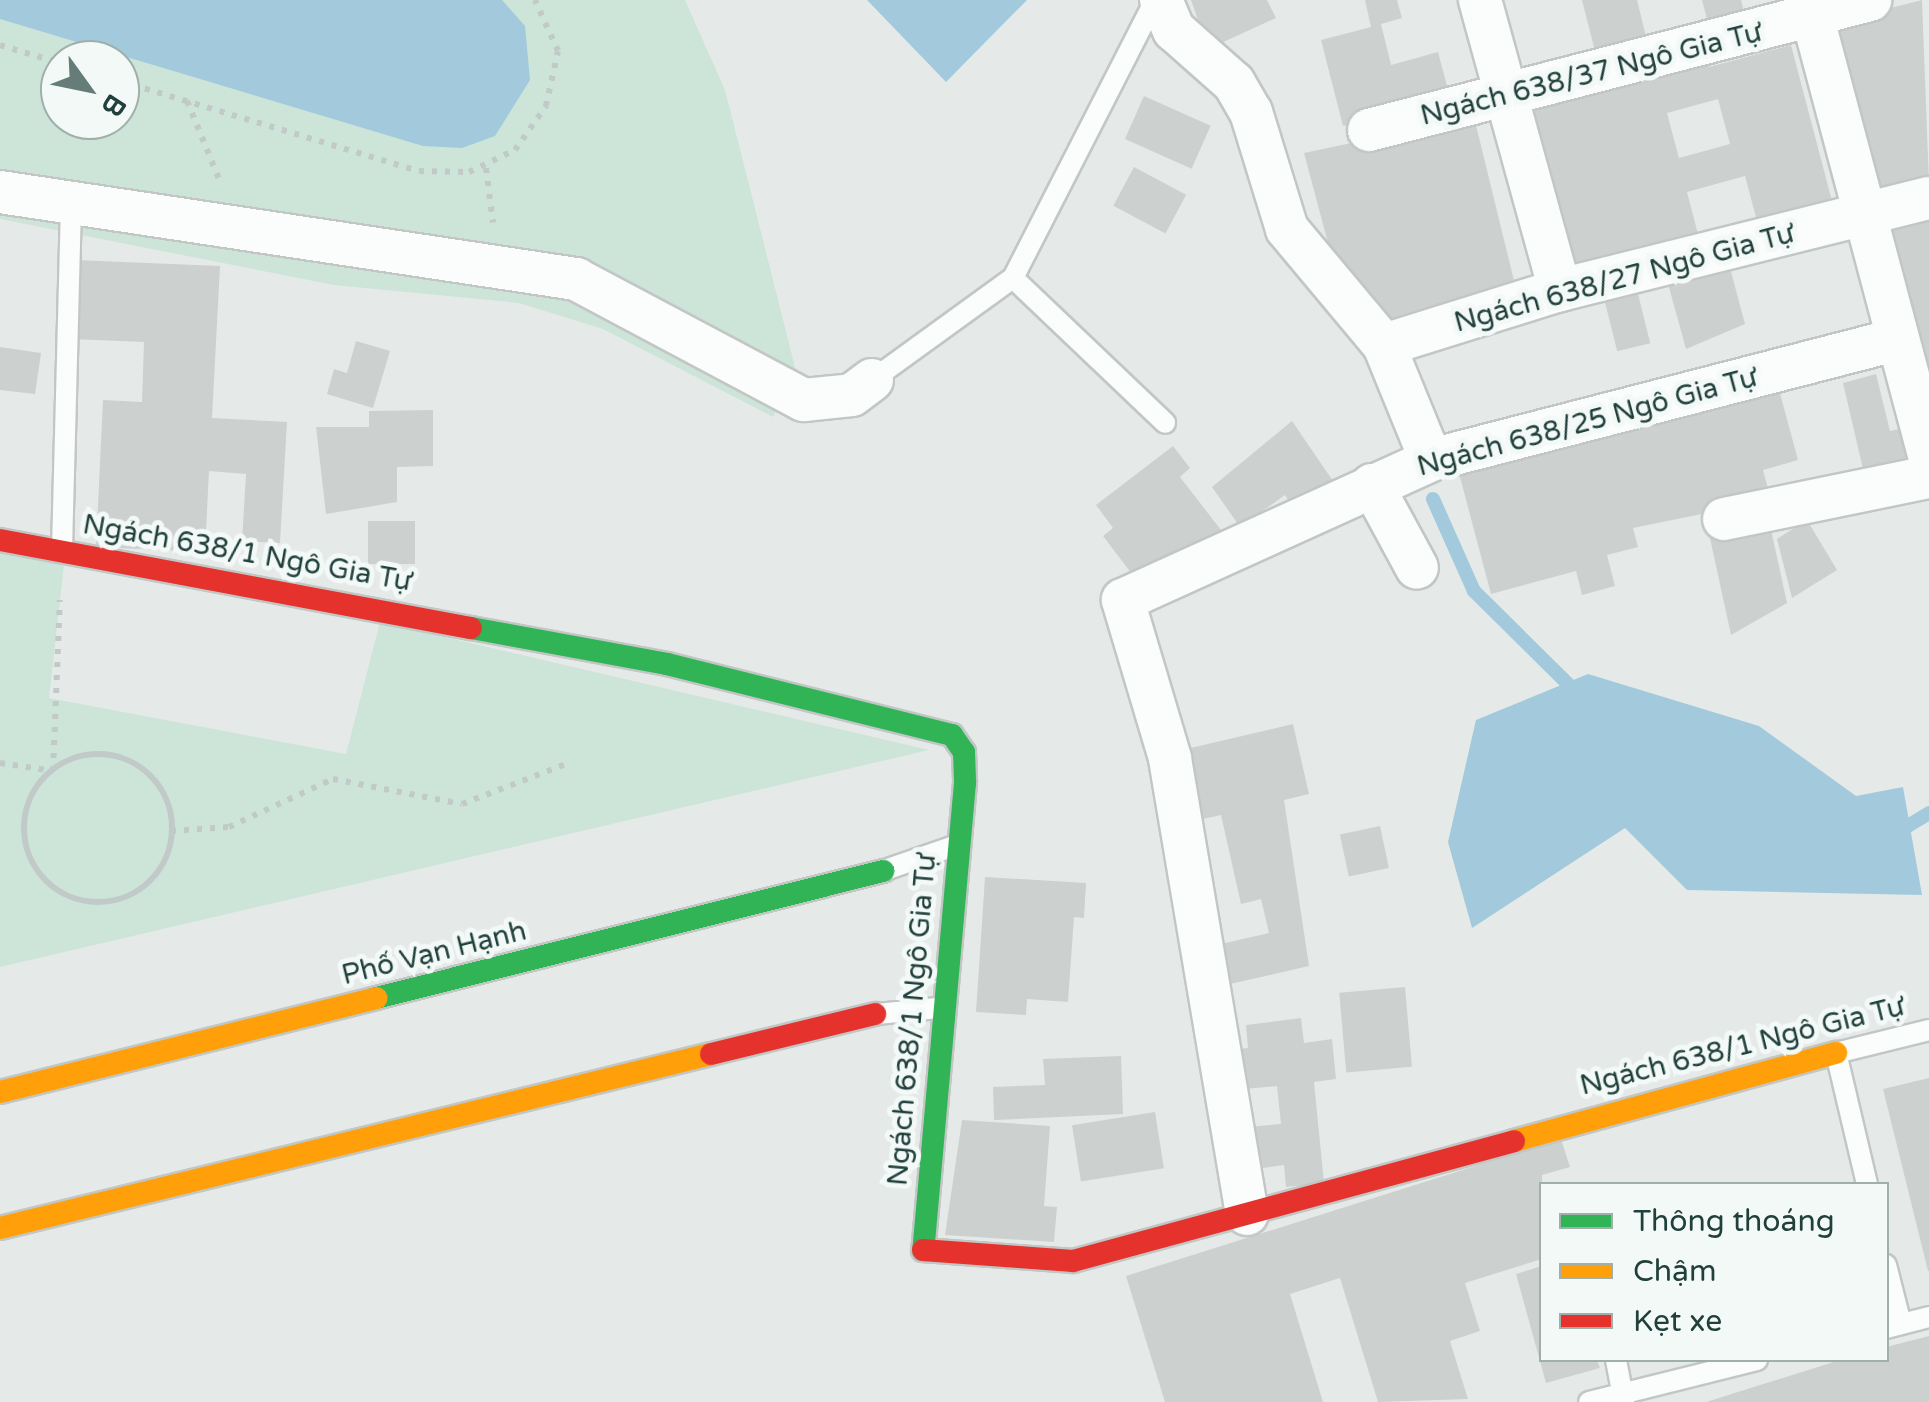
<!DOCTYPE html>
<meta charset="utf-8">
<style>
body{margin:0}
#map{position:relative;width:1929px;height:1402px;overflow:hidden;background:#e5eae9;font-family:"Varela Round",sans-serif}
div>[style]{position:absolute}
[style*='--x']{left:calc(var(--x)*1px);top:calc(var(--y)*1px);width:calc(var(--w)*1px);rotate:calc(var(--a)*1deg)}
.green>*{inset:0;background:#cde4d8}
.water>*{inset:0;background:#a2cadc}
.stream>*{height:14px;margin:-7px;padding:0 7px;transform-origin:7px;border-radius:7px;background:#a2cadc}
.building>*{inset:0;background:#ccd1d0;transform-origin:0 0}
.path>*{height:6px;margin-top:-3px;transform-origin:0;background:repeating-linear-gradient(90deg,#c1cac9 0 5px,transparent 0 13px)}
.path>.ring{margin:-3px;padding:0;box-sizing:content-box;background:none;border:6px solid #c1cac9;border-radius:50%}
.roads{filter:drop-shadow(2px 0 #c2c7c6) drop-shadow(-2px 0 #c2c7c6) drop-shadow(0 2px #c2c7c6) drop-shadow(0 -2px #c2c7c6)}
.lane>*{height:20px;margin:-10px;padding:0 10px;transform-origin:10px;border-radius:10px;background:#fbfcfc}
.street>*{height:42px;margin:-21px;padding:0 21px;transform-origin:21px;border-radius:21px;background:#fbfcfc}
.fast>*{height:22px;margin:-11px;padding:0 11px;transform-origin:11px;border-radius:11px;background:#30b455}
.slow>*{height:22px;margin:-11px;padding:0 11px;transform-origin:11px;border-radius:11px;background:#ff9f0a}
.jam>*{height:22px;margin:-11px;padding:0 11px;transform-origin:11px;border-radius:11px;background:#e5322d}
span{translate:-50% -50%;white-space:nowrap;text-align:center;line-height:1.15;-webkit-text-stroke:10px #f3f9f7;paint-order:stroke}
.street-label{font-size:28px;color:#21403c}
.legend{position:absolute;left:1539px;top:1182px;width:350px;height:180px;box-sizing:border-box;background:#f3f9f7;border:2px solid #9fafac;margin:0;padding:12px 18px;list-style:none;font-size:30px;color:#21403c}
.legend li{display:flex;align-items:center;gap:20px;height:50px}
.legend b{width:50px;border:2px solid #9fafac}
.north{position:absolute;left:40px;top:40px;width:100px;height:100px;box-sizing:border-box;background:#f3f9f7;border:2px solid #9fafac;border-radius:50%;rotate:123deg;font-size:28px;font-weight:700;line-height:40px;text-align:center;color:#21403c}
.north::after{content:'';display:block;margin:auto;width:35px;height:45px;background:#667c79;clip-path:polygon(50% 0,100% 100%,50% 72%,0 100%)}
</style>
<div id="map">
<div class="green">
<i style="clip-path:polygon(evenodd,0 0,685px 0,725px 90px,796px 371px,773px 417px,603px 329px,519px 303px,334px 285px,0 219px,0 0,60px 60px,120px 60px,120px 120px,60px 120px,60px 60px)"></i>
<i style="clip-path:polygon(0 552px,64px 565px,49px 698px,346px 754px,380px 622px,929px 750px,0 967px)"></i>
</div>
<div class="water">
<i style="clip-path:polygon(0 0,502px 0,525px 26px,530px 80px,495px 136px,462px 148px,423px 146px,0 19px)"></i>
<i style="clip-path:polygon(867px 0,1027px 0,946px 82px)"></i>
<i style="clip-path:polygon(1588px 674px,1759px 726px,1856px 796px,1903px 787px,1922px 895px,1687px 890px,1625px 828px,1472px 928px,1448px 842px,1476px 720px)"></i>
</div>
<div class="stream">
<i style="--x:1433;--y:499;--w:101;--a:66"></i>
<i style="--x:1474;--y:591;--w:145;--a:44.7"></i>
<i style="--x:1896;--y:833;--w:39;--a:-31"></i>
</div>
<div class="building">
<i style="clip-path:polygon(1191px 0,1267px 0,1276px 18px,1208px 49px)"></i>
<i style="clip-path:polygon(1365px 0,1397px 0,1402px 18px,1381px 24px,1391px 65px,1438px 52px,1447px 86px,1430px 91px,1434px 106px,1343px 126px,1321px 40px,1371px 27px)"></i>
<i style="clip-path:polygon(1582px 0,1637px 0,1648px 45px,1597px 59px)"></i>
<i style="clip-path:polygon(1702px 0,1741px 0,1750px 33px,1713px 42px)"></i>
<i style="clip-path:polygon(1922px 0,1929px 184px,1871px 198px,1828px 24px)"></i>
<i style="clip-path:polygon(evenodd,1791px 45px,1832px 201px,1757px 221px,1745px 176px,1687px 192px,1699px 238px,1567px 274px,1523px 106px,1707px 56px,1709px 67px,1791px 45px,1718px 99px,1730px 144px,1679px 158px,1667px 113px,1718px 99px)"></i>
<i style="left:1144px;top:96px;width:73px;height:47px;rotate:24deg"></i>
<i style="clip-path:polygon(1474px 117px,1517px 293px,1366px 333px,1336px 273px,1304px 153px)"></i>
<i style="left:1134px;top:167px;width:59px;height:44px;rotate:28deg"></i>
<i style="clip-path:polygon(1929px 202px,1929px 399px,1885px 211px)"></i>
<i style="clip-path:polygon(75px 260px,220px 266px,212px 418px,287px 422px,280px 543px,242px 541px,246px 474px,209px 471px,205px 552px,96px 547px,103px 400px,142px 402px,144px 342px,71px 339px)"></i>
<i style="clip-path:polygon(1729px 264px,1745px 324px,1686px 349px,1667px 280px)"></i>
<i style="left:1635px;top:282px;width:63px;height:34px;rotate:76deg"></i>
<i style="clip-path:polygon(356px 341px,390px 351px,373px 408px,327px 394px,334px 369px,347px 373px)"></i>
<i style="clip-path:polygon(0 347px,41px 353px,35px 394px,0 390px)"></i>
<i style="clip-path:polygon(1876px 374px,1890px 431px,1903px 428px,1913px 471px,1866px 482px,1843px 383px)"></i>
<i style="clip-path:polygon(1775px 375px,1798px 460px,1763px 470px,1771px 500px,1633px 528px,1638px 547px,1607px 555px,1615px 586px,1582px 595px,1576px 571px,1491px 594px,1456px 462px)"></i>
<i style="clip-path:polygon(433px 410px,433px 466px,397px 467px,397px 502px,326px 514px,316px 427px,369px 427px,369px 411px)"></i>
<i style="clip-path:polygon(1292px 421px,1333px 481px,1294px 509px,1285px 495px,1240px 527px,1212px 487px)"></i>
<i style="clip-path:polygon(1173px 446px,1190px 468px,1180px 477px,1221px 530px,1138px 582px,1103px 536px,1113px 528px,1096px 505px)"></i>
<i style="clip-path:polygon(1768px 516px,1787px 603px,1731px 635px,1708px 529px)"></i>
<i style="clip-path:polygon(1807px 520px,1837px 570px,1792px 598px,1777px 539px)"></i>
<i style="left:368px;top:521px;width:47px;height:43px"></i>
<i style="clip-path:polygon(1293px 724px,1309px 794px,1284px 800px,1309px 966px,1217px 987px,1208px 947px,1269px 933px,1261px 899px,1241px 904px,1221px 815px,1180px 824px,1165px 754px)"></i>
<i style="left:1380px;top:826px;width:43px;height:41px;rotate:78deg"></i>
<i style="clip-path:polygon(985px 877px,1086px 883px,1084px 918px,1074px 917px,1068px 1002px,1027px 999px,1026px 1015px,976px 1012px)"></i>
<i style="left:1405px;top:987px;width:80px;height:66px;rotate:85deg"></i>
<i style="clip-path:polygon(1301px 1018px,1304px 1043px,1332px 1039px,1336px 1079px,1314px 1082px,1324px 1183px,1286px 1187px,1284px 1165px,1241px 1171px,1237px 1128px,1281px 1124px,1277px 1086px,1233px 1090px,1229px 1050px,1248px 1048px,1246px 1025px)"></i>
<i style="clip-path:polygon(1121px 1056px,1123px 1114px,994px 1120px,993px 1087px,1045px 1085px,1043px 1059px)"></i>
<i style="clip-path:polygon(1929px 1078px,1929px 1271px,1928px 1271px,1883px 1089px)"></i>
<i style="left:1155px;top:1112px;width:57px;height:84px;rotate:81deg"></i>
<i style="clip-path:polygon(962px 1120px,1050px 1126px,1044px 1206px,1057px 1207px,1054px 1242px,945px 1235px)"></i>
<i style="clip-path:polygon(1561px 1139px,1570px 1167px,1542px 1175px,1542px 1259px,1465px 1283px,1480px 1331px,1450px 1341px,1468px 1399px,1378px 1402px,1340px 1278px,1290px 1294px,1323px 1402px,1165px 1402px,1126px 1276px)"></i>
<i style="clip-path:polygon(1542px 1266px,1542px 1360px,1597px 1360px,1600px 1368px,1546px 1383px,1516px 1274px)"></i>
<i style="clip-path:polygon(1929px 1336px,1929px 1402px,1706px 1402px,1840px 1360px,1886px 1360px,1886px 1347px)"></i>
</div>
<div class="path">
<i style="--x:0;--y:45;--w:63;--a:16.7"></i>
<i style="--x:120;--y:81;--w:312;--a:16.8"></i>
<i style="--x:419;--y:171;--w:50;--a:1.1"></i>
<i style="--x:469;--y:172;--w:51;--a:-25.6"></i>
<i style="--x:515;--y:150;--w:54;--a:-54.8"></i>
<i style="--x:546;--y:106;--w:56;--a:-77.7"></i>
<i style="--x:558;--y:51;--w:56;--a:-114.3"></i>
<i style="--x:187;--y:101;--w:84;--a:67.7"></i>
<i style="--x:486;--y:168;--w:55;--a:82.7"></i>
<i class="ring" style="left:24px;top:754px;width:142px;height:142px"></i>
<i style="--x:0;--y:763;--w:54;--a:8.6"></i>
<i style="--x:53;--y:771;--w:171;--a:-87.7"></i>
<i style="--x:171;--y:831;--w:58;--a:-3.9"></i>
<i style="--x:229;--y:827;--w:115;--a:-24.8"></i>
<i style="--x:333;--y:779;--w:131;--a:11"></i>
<i style="--x:462;--y:804;--w:115;--a:-21"></i>
</div>
<div class="roads">
<div class="lane">
<i style="--x:1013;--y:278;--w:210;--a:43.6"></i>
<i style="--x:872;--y:380;--w:174;--a:-35.9"></i>
<i style="--x:1013;--y:278;--w:310;--a:-62.9"></i>
<i style="--x:62;--y:549;--w:351;--a:-88.5"></i>
<i style="--x:885;--y:870;--w:76;--a:-19.1"></i>
<i style="--x:877;--y:1014;--w:61;--a:-5.6"></i>
<i style="--x:1867;--y:1184;--w:135;--a:-103.3"></i>
<i style="--x:1836;--y:1053;--w:96;--a:-13.9"></i>
<i style="--x:1886;--y:1265;--w:61;--a:75.7"></i>
<i style="--x:1886;--y:1328;--w:44;--a:-14.3"></i>
<i style="--x:1616;--y:1360;--w:43;--a:79.2"></i>
<i style="--x:1589;--y:1402;--w:173;--a:-14"></i>
</div>
<div class="street">
<i style="--x:1161;--y:0;--w:33;--a:67"></i>
<i style="--x:1174;--y:30;--w:80;--a:41.5"></i>
<i style="--x:1234;--y:83;--w:34;--a:60"></i>
<i style="--x:1251;--y:112;--w:122;--a:72.9"></i>
<i style="--x:1287;--y:229;--w:151;--a:50.1"></i>
<i style="--x:1384;--y:345;--w:124;--a:67.8"></i>
<i style="--x:1480;--y:0;--w:301;--a:74.6"></i>
<i style="--x:1808;--y:0;--w:470;--a:75.1"></i>
<i style="--x:1369;--y:130;--w:518;--a:-14.55"></i>
<i style="--x:0;--y:192;--w:583;--a:8.59"></i>
<i style="--x:576;--y:279;--w:258;--a:28"></i>
<i style="--x:804;--y:400;--w:48;--a:-5.9"></i>
<i style="--x:852;--y:395;--w:25;--a:-37"></i>
<i style="--x:1384;--y:345;--w:184;--a:-17.4"></i>
<i style="--x:1560;--y:290;--w:380;--a:-14"></i>
<i style="--x:1372;--y:485;--w:94;--a:61.5"></i>
<i style="--x:1724;--y:519;--w:209;--a:-11.6"></i>
<i style="--x:1247;--y:1214;--w:462;--a:-99.6"></i>
<i style="--x:1170;--y:758;--w:165;--a:-106.6"></i>
<i style="--x:1123;--y:600;--w:338;--a:-24.4"></i>
<i style="--x:1431;--y:460;--w:480;--a:-14.5"></i>
</div>
<div class="fast">
<i style="--x:471;--y:628;--w:199;--a:10.4"></i>
<i style="--x:667;--y:664;--w:294;--a:14"></i>
<i style="--x:952;--y:735;--w:21;--a:55"></i>
<i style="--x:964;--y:752;--w:31;--a:88"></i>
<i style="--x:965;--y:783;--w:469;--a:95.1"></i>
<i style="--x:376;--y:998;--w:523;--a:-14.06"></i>
</div>
<div class="slow">
<i style="--x:0;--y:1092;--w:388;--a:-14"></i>
<i style="--x:1514;--y:1141;--w:334;--a:-15.3"></i>
<i style="--x:0;--y:1228;--w:732;--a:-13.75"></i>
</div>
<div class="jam">
<i style="--x:0;--y:540;--w:479;--a:10.6"></i>
<i style="--x:711;--y:1054;--w:169;--a:-13.7"></i>
<i style="--x:923;--y:1250;--w:150;--a:4.2"></i>
<i style="--x:1073;--y:1261;--w:457;--a:-15.2"></i>
</div>
</div>
<div class="street-label">
<span style="left:1591px;top:74px;rotate:-14deg">Ngách 638/37 Ngô Gia Tự</span>
<span style="left:1624px;top:278px;rotate:-15deg">Ngách 638/27 Ngô Gia Tự</span>
<span style="left:1587px;top:422px;rotate:-15deg">Ngách 638/25 Ngô Gia Tự</span>
<span style="left:247px;top:553px;rotate:10deg">Ngách 638/1 Ngô Gia Tự</span>
<span style="left:434px;top:953px;rotate:-14deg">Phố Vạn Hạnh</span>
<span style="left:912px;top:1020px;rotate:-85deg">Ngách 638/1 Ngô Gia Tự</span>
<span style="left:1742px;top:1046px;rotate:-14deg">Ngách 638/1 Ngô Gia Tự</span>
</div>
<ul class="legend">
<li><b style="height:12px;background:#30b455"></b>Thông thoáng</li>
<li><b style="height:12px;background:#ff9f0a"></b>Chậm</li>
<li><b style="height:12px;background:#e5322d"></b>Kẹt xe</li>
</ul>
<div class="north">B</div>
</div>
